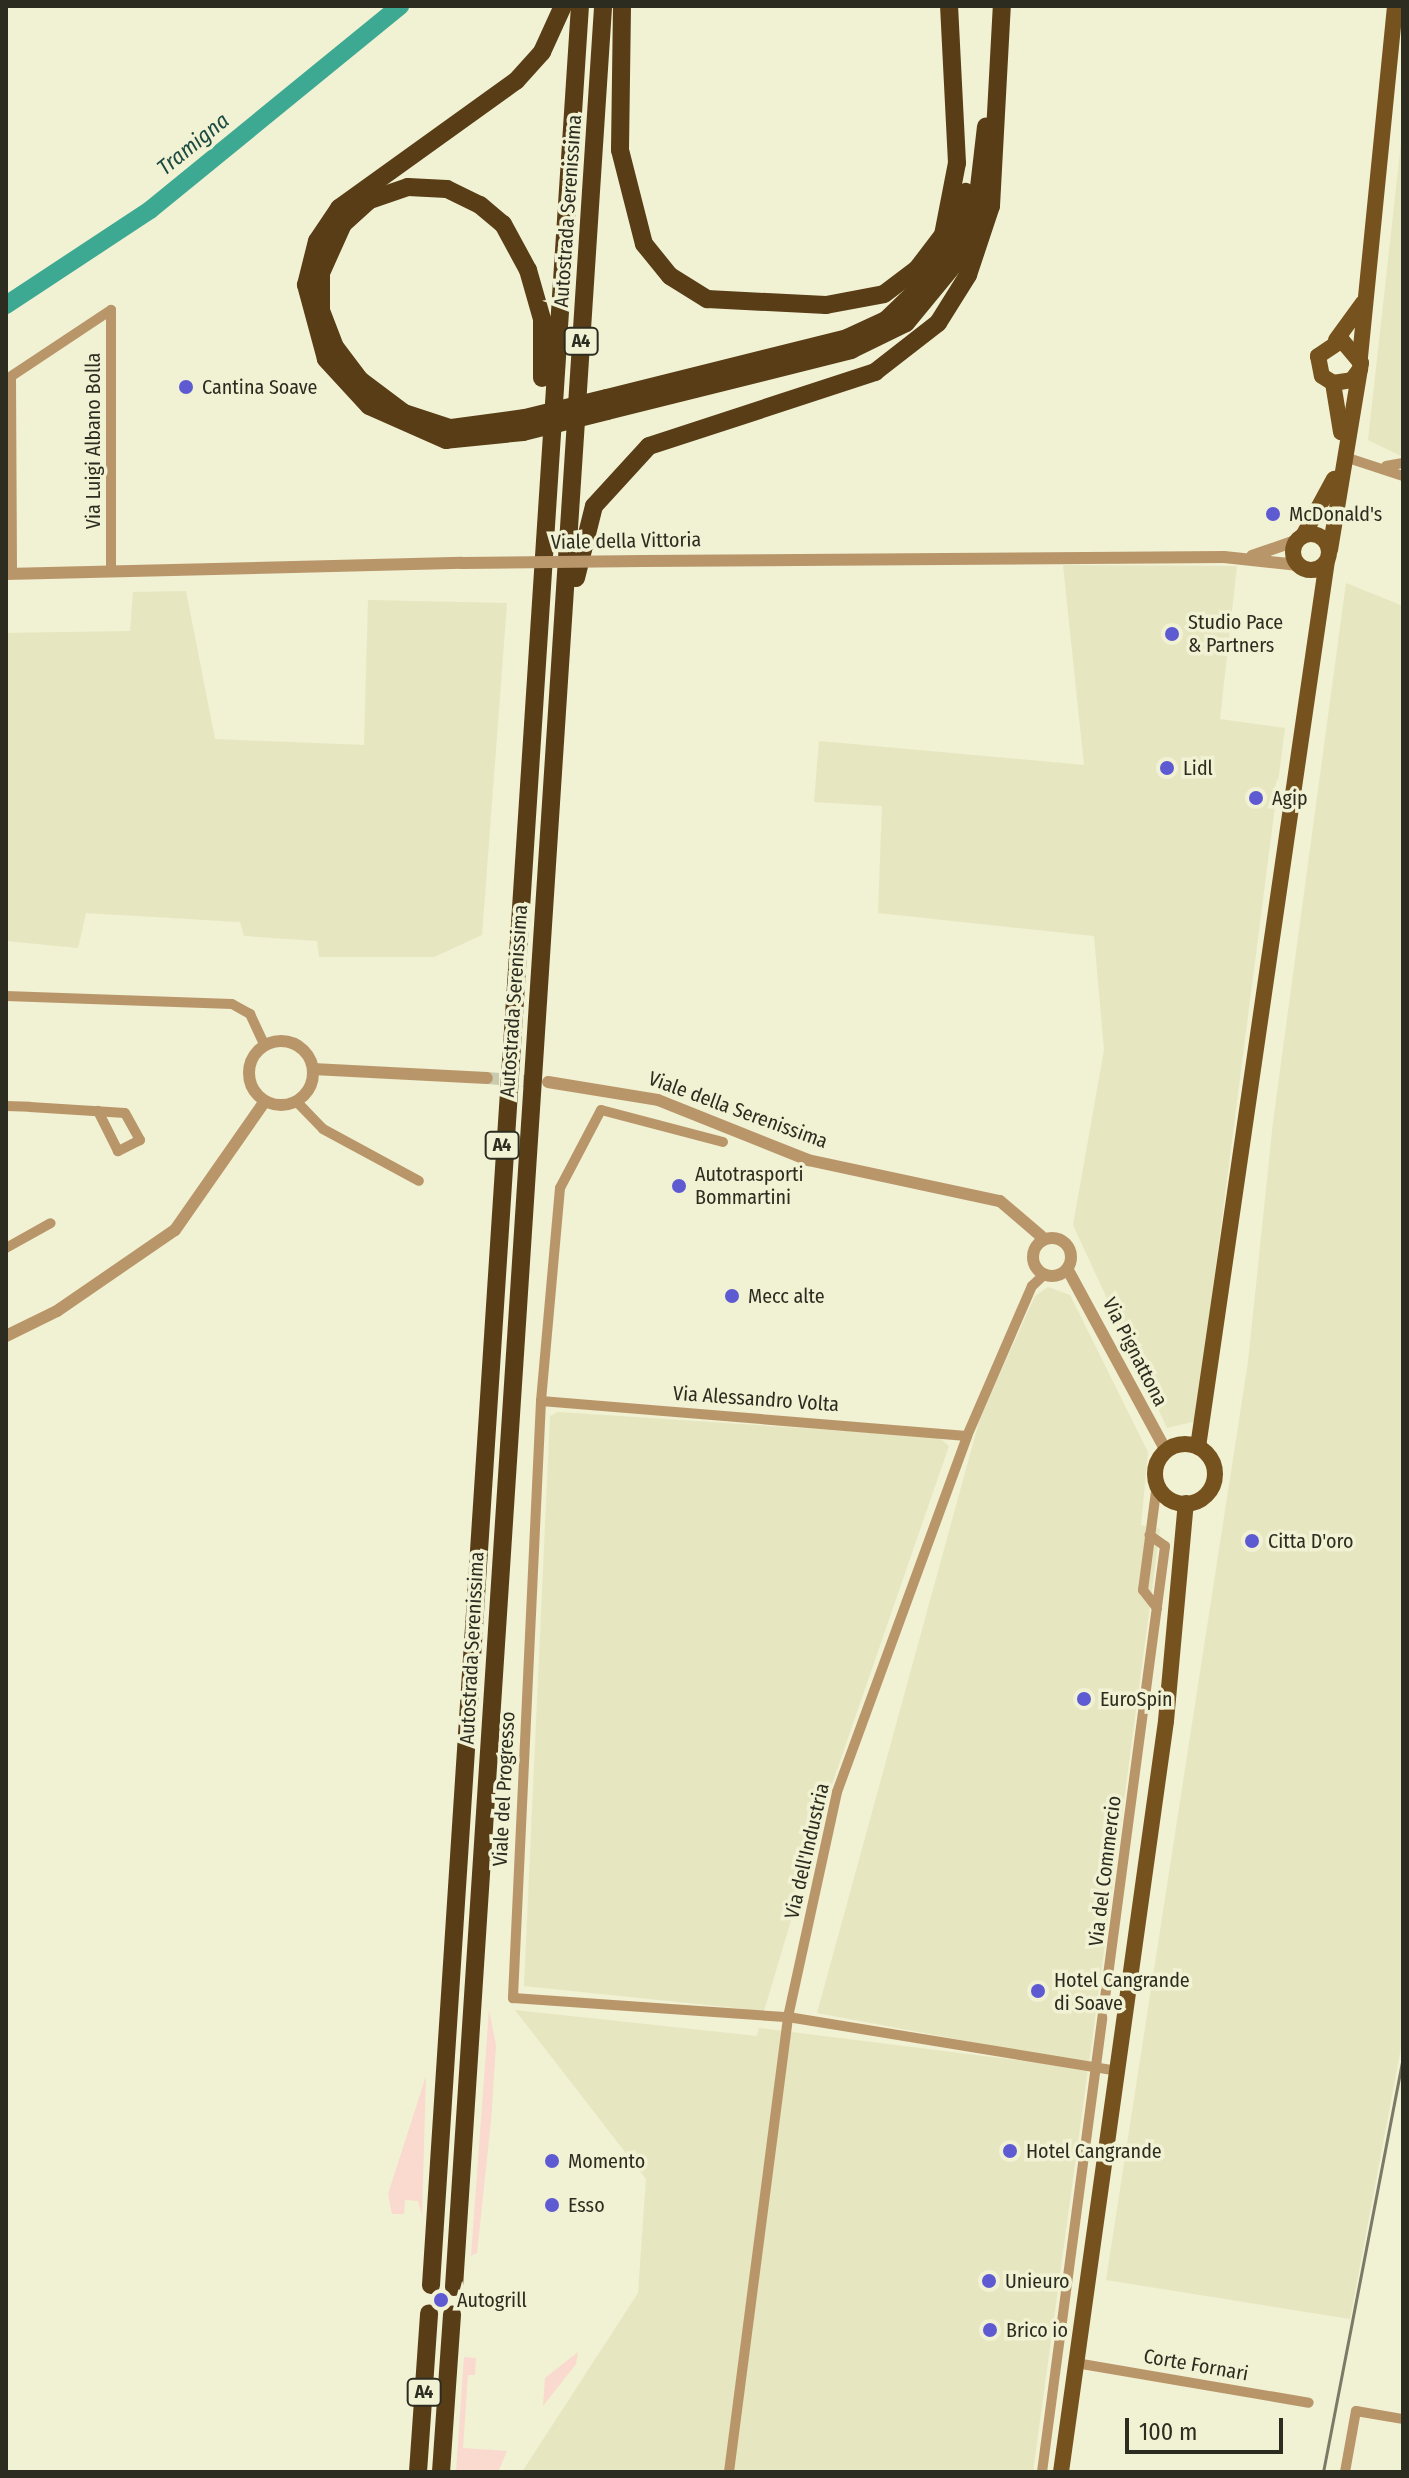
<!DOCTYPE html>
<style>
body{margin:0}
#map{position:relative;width:1409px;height:2478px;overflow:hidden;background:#f1f1d3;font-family:"Fira Sans Condensed",sans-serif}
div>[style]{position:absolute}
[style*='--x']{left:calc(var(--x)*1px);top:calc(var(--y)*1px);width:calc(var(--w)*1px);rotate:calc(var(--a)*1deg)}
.built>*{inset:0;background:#e6e6c1}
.green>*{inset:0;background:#fad9cf}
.river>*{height:18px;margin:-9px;padding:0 9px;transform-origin:9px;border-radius:9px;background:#3ea992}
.tertiary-tunnel>*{height:12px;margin-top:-6px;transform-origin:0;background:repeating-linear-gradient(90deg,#cacaaf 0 12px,transparent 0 18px)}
.minor>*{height:10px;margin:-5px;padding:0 5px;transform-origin:5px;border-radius:5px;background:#b9966a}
.tertiary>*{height:12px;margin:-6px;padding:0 6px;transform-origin:6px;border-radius:6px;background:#b9966a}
.tertiary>.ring{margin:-6px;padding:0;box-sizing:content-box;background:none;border:12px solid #b9966a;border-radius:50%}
.primary>*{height:16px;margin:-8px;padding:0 8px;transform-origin:8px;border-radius:8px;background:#76521e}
.primary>.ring{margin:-8px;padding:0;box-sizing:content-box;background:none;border:16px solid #76521e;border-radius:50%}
.motorway>*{height:18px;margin:-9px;padding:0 9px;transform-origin:9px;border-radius:9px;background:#583d17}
.rail>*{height:3px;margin:-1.5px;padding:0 1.5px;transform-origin:1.5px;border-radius:1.5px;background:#7a7a67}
.tertiary-bridge>*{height:12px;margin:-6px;padding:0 6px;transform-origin:6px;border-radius:6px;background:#b9966a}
.motorway-bridge>*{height:18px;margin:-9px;padding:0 9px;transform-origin:9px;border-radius:9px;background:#583d17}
.dots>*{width:22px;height:22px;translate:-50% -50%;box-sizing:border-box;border:4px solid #f1f1d3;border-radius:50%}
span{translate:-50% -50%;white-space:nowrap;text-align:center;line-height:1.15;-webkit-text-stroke:7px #f1f1d3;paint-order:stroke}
.shield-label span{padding:2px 6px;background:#f1f1d3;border:2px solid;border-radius:6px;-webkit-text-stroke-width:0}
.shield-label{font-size:18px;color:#2c2c20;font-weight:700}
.street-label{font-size:20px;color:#2c2c20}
.poi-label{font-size:20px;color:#2c2c20}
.left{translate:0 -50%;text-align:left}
.water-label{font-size:22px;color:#1d4b41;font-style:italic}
.frame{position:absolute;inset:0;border:8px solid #2c2c20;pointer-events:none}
.scale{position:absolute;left:1125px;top:2418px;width:158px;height:36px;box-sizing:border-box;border:4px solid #2c2c20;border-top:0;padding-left:10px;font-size:24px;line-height:28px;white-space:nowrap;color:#2c2c20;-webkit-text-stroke:6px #f1f1d3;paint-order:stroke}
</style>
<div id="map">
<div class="built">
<i style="clip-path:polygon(1403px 125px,1403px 457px,1368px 440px)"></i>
<i style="clip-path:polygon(1063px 565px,1237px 566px,1220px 719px,1285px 728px,1196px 1421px,1167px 1428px,1073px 1225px,1104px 1050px,1094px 936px,878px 913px,882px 806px,814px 802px,819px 741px,1084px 765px)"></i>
<i style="clip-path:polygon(1346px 583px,1403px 606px,1403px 2037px,1350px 2319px,1106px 2280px,1248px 1362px,1273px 1122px)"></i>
<i style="clip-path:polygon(186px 591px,215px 739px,364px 745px,368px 600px,507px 603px,482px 935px,434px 957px,319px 957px,317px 941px,244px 936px,240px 922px,86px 913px,78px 948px,6px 941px,6px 633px,130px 631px,133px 592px)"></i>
<i style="clip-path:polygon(1048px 1287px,1070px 1295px,1148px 1452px,1141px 1525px,1160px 1529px,1089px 2064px,817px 2013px,980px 1418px,1035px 1296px)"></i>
<i style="clip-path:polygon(558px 1412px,938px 1437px,949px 1446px,829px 1793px,764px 2011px,524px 1986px,550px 1416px)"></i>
<i style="clip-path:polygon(515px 2010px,757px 2036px,759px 2028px,1088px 2069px,1033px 2472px,522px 2472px,638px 2293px,646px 2179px)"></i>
</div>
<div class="green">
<i style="clip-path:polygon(489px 2010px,496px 2045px,491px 2121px,477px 2253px,471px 2256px)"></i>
<i style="clip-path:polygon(426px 2076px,422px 2215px,418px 2201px,405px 2200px,404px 2214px,392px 2214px,388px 2194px)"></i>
<i style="clip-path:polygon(578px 2352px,576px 2364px,543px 2406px,545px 2378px)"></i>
<i style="clip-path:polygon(464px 2357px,476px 2358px,475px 2375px,468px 2375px,463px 2448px,507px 2451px,498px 2472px,456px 2472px)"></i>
</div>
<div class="river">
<i style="--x:6;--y:305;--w:173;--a:-33.4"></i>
<i style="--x:150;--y:210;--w:323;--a:-39.2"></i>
</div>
<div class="tertiary-tunnel">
<i style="--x:487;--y:1078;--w:52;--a:4.4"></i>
</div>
<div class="minor">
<i style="--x:111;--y:310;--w:262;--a:90"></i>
<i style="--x:11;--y:378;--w:195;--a:89.7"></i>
<i style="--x:7;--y:379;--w:125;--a:-33.6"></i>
<i style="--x:1345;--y:457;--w:61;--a:18.1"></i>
<i style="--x:1386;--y:466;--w:17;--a:-10"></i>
<i style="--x:6;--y:996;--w:226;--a:2"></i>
<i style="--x:232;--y:1004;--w:21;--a:29"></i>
<i style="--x:250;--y:1014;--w:35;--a:65"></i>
<i style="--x:297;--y:1102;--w:37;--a:46"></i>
<i style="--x:323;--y:1129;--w:109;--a:28.4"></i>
<i style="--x:6;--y:1106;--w:24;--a:2"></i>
<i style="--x:30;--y:1107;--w:95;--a:3.6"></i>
<i style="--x:125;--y:1113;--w:31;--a:61"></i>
<i style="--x:140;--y:1140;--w:25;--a:153"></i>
<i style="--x:118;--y:1151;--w:45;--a:-116.6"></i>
<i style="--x:723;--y:1142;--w:126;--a:-165.3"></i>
<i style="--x:601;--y:1110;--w:88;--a:117.7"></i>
<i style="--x:560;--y:1188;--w:214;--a:95.1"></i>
<i style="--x:541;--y:1401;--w:598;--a:92.69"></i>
<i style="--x:513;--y:1998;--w:276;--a:4"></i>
<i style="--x:788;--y:2017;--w:332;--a:9.3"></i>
<i style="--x:6;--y:1248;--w:51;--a:-29.1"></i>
<i style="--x:541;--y:1401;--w:427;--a:4.7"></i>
<i style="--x:1157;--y:1484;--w:107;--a:97.5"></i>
<i style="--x:1143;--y:1590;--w:23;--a:52"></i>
<i style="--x:1076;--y:2363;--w:236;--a:9.7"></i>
<i style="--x:729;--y:2472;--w:459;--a:-82.6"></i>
<i style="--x:788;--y:2017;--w:230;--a:-77.7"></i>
<i style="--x:837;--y:1792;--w:379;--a:-69.9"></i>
<i style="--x:967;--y:1436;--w:163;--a:-66.6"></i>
<i style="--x:1032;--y:1286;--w:18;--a:-43"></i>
<i style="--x:1042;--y:2472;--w:934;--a:-82.43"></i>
<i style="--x:1165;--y:1546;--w:19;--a:-145"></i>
<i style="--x:1345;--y:2472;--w:62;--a:-79.8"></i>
<i style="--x:1356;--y:2411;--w:48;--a:9.7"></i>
</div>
<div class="tertiary">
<i style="--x:1252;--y:556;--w:49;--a:-19.2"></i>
<i style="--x:643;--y:561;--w:581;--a:-0.39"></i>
<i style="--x:1224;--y:557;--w:75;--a:6.1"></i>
<i style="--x:6;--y:574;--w:456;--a:-1.4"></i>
<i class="ring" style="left:249px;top:1041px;width:52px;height:52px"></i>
<i style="--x:313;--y:1069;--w:174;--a:3"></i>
<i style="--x:548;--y:1082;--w:111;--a:9.3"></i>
<i style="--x:658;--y:1100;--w:162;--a:21.8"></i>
<i style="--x:808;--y:1160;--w:196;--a:12.1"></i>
<i style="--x:1000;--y:1201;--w:54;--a:40.5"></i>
<i class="ring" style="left:1033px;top:1238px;width:26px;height:26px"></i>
<i style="--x:1069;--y:1272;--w:204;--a:61.5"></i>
<i style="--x:6;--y:1336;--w:57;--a:-26.1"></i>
<i style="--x:57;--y:1311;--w:143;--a:-34.5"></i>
<i style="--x:175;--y:1230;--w:157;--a:-55.1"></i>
</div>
<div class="primary">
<i style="--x:1336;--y:340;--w:46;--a:-53.9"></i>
<i style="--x:1360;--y:357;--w:353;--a:-84.3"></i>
<i style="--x:1333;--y:383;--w:50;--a:80.7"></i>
<i class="ring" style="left:1293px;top:534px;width:20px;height:20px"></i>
<i style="--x:1303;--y:536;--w:65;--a:-61.5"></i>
<i style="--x:1330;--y:550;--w:190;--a:-80.6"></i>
<i style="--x:1361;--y:363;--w:30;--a:-130"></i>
<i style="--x:1342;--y:340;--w:29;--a:146"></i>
<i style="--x:1318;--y:356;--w:20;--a:79"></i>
<i style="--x:1322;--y:376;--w:13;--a:32"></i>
<i style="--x:1333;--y:383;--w:19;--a:-9"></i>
<i style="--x:1352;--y:380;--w:14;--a:-54"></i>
<i class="ring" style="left:1155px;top:1444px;width:44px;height:44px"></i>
<i style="--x:1198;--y:1447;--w:895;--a:-81.72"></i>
<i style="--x:1061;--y:2472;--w:758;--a:-82.04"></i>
<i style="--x:1166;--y:1721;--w:219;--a:-84.8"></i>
</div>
<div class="motorway">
<i style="--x:622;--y:6;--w:144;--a:90.8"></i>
<i style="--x:620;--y:150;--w:97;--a:75.7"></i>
<i style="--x:644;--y:244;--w:41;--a:50.9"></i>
<i style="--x:670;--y:276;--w:44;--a:31.9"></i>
<i style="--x:707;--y:299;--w:119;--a:2.9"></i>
<i style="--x:826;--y:305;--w:59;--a:-10.7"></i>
<i style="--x:884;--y:294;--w:41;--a:-37.1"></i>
<i style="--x:917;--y:269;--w:43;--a:-52.6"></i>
<i style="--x:943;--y:235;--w:73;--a:-79"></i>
<i style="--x:957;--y:163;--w:157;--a:-92.9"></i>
<i style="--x:607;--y:398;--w:247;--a:-14"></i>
<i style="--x:847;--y:338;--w:43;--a:-24.8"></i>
<i style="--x:886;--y:320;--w:72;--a:-43.9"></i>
<i style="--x:938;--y:270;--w:83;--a:-70.3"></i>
<i style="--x:607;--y:411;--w:252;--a:-14"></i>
<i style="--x:851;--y:350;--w:61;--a:-26.1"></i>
<i style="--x:906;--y:323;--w:88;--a:-50.5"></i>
<i style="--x:962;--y:255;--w:44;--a:-71.6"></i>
<i style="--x:976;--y:213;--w:87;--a:-83.4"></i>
<i style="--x:525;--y:418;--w:76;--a:172.4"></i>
<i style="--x:450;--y:428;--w:48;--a:-161.9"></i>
<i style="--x:404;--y:413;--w:55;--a:-143.1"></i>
<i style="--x:360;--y:380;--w:41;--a:-127.1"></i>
<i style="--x:335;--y:347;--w:40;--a:-111"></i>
<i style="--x:321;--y:310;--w:37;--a:-90"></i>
<i style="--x:321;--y:273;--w:54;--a:-65.8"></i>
<i style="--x:343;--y:224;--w:36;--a:-42"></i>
<i style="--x:370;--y:200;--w:40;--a:-18.9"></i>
<i style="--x:408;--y:187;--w:39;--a:3"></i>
<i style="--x:447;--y:189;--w:37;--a:26"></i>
<i style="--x:480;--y:205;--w:30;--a:40"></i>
<i style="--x:503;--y:224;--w:52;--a:61.5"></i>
<i style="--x:528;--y:270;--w:51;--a:74.1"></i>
<i style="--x:542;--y:319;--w:59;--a:90"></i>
<i style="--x:523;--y:432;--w:77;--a:174.1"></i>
<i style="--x:446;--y:440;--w:84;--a:-156.2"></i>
<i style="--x:369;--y:406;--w:64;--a:-132.5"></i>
<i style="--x:326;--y:359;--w:77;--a:-105.1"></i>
<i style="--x:306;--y:285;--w:45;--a:-76"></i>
<i style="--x:317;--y:241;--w:40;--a:-56"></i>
<i style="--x:339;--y:208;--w:218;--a:-35.7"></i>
<i style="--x:516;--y:81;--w:39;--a:-48"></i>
<i style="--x:542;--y:52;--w:51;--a:-65.5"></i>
<i style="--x:576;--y:578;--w:74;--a:-76"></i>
<i style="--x:594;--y:506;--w:81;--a:-47.5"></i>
<i style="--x:649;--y:446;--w:238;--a:-18.1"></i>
<i style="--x:875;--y:372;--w:80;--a:-37.9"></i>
<i style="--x:938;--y:323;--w:57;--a:-58"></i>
<i style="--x:968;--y:275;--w:73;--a:-71.6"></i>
<i style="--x:991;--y:206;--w:200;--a:-86.9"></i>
<i style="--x:431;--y:2285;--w:2284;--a:-86.26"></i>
<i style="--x:454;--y:2287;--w:2286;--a:-86.26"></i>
<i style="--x:418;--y:2472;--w:159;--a:-86"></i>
<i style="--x:441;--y:2472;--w:158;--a:-86"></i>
</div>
<div class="rail">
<i style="--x:1323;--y:2472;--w:425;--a:-79.1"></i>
</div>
<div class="tertiary-bridge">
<i style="--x:462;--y:563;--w:181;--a:-0.6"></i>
</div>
<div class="motorway-bridge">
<i style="--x:525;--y:418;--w:84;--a:-13.7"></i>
<i style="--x:523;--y:432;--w:87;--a:-14"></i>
</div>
<div class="dots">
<i style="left:186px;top:387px;background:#5e5ad2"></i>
<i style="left:1273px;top:514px;background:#5e5ad2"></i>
<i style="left:1172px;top:634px;background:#5e5ad2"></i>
<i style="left:1167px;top:768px;background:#5e5ad2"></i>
<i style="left:1256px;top:798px;background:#5e5ad2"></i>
<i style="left:679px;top:1186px;background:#5e5ad2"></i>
<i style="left:732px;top:1296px;background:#5e5ad2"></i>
<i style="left:1252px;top:1541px;background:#5e5ad2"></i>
<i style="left:1084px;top:1699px;background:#5e5ad2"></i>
<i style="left:1038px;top:1991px;background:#5e5ad2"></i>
<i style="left:1010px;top:2151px;background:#5e5ad2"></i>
<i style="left:552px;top:2161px;background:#5e5ad2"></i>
<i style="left:552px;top:2205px;background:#5e5ad2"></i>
<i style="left:989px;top:2281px;background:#5e5ad2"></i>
<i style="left:441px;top:2300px;background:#5e5ad2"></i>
<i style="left:990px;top:2330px;background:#5e5ad2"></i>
</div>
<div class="shield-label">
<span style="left:581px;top:341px">A4</span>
<span style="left:502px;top:1145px">A4</span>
<span style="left:424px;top:2392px">A4</span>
</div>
<div class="street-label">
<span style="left:568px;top:211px;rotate:-86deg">Autostrada Serenissima</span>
<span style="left:93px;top:441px;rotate:-90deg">Via Luigi Albano Bolla</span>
<span style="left:626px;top:541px;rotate:-1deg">Viale della Vittoria</span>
<span style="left:514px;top:1001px;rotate:-86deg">Autostrada Serenissima</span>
<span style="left:738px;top:1110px;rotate:20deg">Viale della Serenissima</span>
<span style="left:1135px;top:1352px;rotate:63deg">Via Pignattona</span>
<span style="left:756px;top:1399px;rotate:4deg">Via Alessandro Volta</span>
<span style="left:472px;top:1648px;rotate:-87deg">Autostrada Serenissima</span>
<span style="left:504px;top:1789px;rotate:-87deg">Viale del Progresso</span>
<span style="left:807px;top:1851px;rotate:-77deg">Via dell'Industria</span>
<span style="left:1105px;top:1871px;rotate:-83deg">Via del Commercio</span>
<span style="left:1196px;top:2365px;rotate:10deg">Corte Fornari</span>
</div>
<div class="poi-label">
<span class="left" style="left:202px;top:387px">Cantina Soave</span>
<span class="left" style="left:1289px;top:514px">McDonald's</span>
<span class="left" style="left:1188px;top:634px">Studio Pace<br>&amp; Partners</span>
<span class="left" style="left:1183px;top:768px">Lidl</span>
<span class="left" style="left:1272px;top:798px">Agip</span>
<span class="left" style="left:695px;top:1186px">Autotrasporti<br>Bommartini</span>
<span class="left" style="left:748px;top:1296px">Mecc alte</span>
<span class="left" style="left:1268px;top:1541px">Citta D'oro</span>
<span class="left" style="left:1100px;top:1699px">EuroSpin</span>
<span class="left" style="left:1054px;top:1992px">Hotel Cangrande<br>di Soave</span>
<span class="left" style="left:1026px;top:2151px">Hotel Cangrande</span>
<span class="left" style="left:568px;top:2161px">Momento</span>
<span class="left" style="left:568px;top:2205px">Esso</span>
<span class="left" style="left:1005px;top:2281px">Unieuro</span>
<span class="left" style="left:457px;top:2300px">Autogrill</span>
<span class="left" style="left:1006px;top:2330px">Brico io</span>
</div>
<div class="water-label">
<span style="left:193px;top:144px;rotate:-39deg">Tramigna</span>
</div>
<div class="frame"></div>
<div class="scale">100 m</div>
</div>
